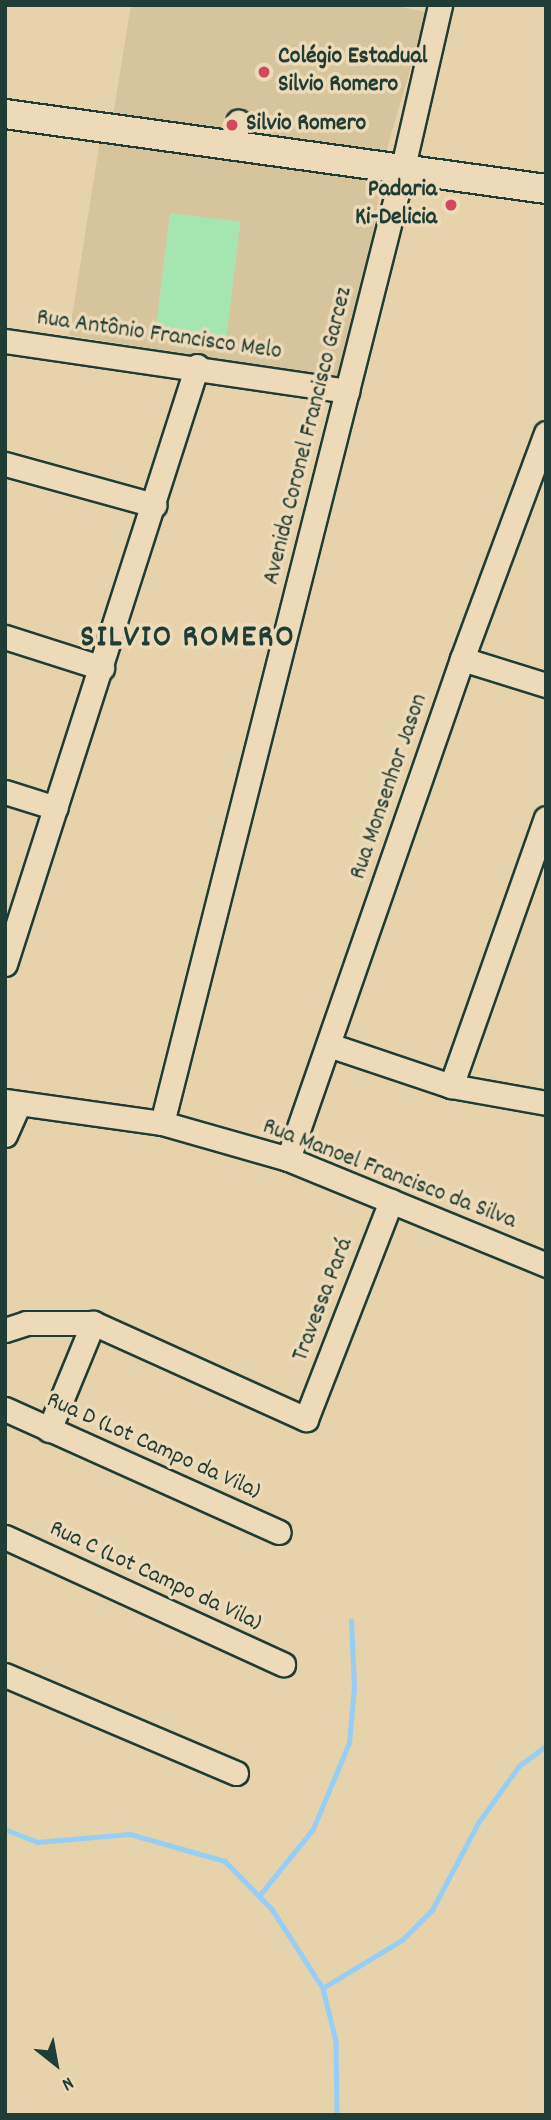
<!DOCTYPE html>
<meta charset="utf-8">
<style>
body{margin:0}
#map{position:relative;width:551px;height:2120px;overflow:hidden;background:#e6d2ab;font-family:Dekko,sans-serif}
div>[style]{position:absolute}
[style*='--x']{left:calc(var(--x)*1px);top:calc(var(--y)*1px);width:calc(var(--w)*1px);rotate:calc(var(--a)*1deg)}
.built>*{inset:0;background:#d5c49c;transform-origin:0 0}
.green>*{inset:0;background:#a5e6b0;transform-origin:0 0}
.stream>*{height:4.5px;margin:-2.25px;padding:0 2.25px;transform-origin:2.25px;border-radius:2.25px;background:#97cef6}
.roads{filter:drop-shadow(2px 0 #1f3d34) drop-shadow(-2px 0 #1f3d34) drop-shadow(0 2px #1f3d34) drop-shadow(0 -2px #1f3d34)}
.minor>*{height:23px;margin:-11.5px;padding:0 11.5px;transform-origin:11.5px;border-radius:11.5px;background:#eddab8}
.major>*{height:28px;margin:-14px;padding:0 14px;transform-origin:14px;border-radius:14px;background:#eddab8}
.dots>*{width:19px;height:19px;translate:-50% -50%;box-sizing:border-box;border:4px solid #eddab8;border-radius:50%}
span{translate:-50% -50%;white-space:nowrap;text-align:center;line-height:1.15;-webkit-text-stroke:7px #eddab8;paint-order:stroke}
.poi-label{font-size:24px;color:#1f3d34;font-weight:700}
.left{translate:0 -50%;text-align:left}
.right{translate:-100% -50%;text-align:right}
.street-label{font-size:24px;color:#1f3d34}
.district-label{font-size:32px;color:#1f3d34;font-weight:700;letter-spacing:2px}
.frame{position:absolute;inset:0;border:7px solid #1f3d34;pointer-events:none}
.north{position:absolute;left:21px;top:2029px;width:70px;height:70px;-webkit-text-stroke:5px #eddab8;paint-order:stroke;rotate:149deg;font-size:19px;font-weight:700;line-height:28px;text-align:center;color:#1f3d34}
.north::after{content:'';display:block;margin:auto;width:24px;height:32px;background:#1f3d34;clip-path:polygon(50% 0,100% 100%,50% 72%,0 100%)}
</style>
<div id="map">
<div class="built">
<div style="clip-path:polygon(131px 5px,390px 5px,427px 12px,386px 152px,113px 116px)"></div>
<div style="left:101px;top:134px;width:284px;height:204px;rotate:9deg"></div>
</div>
<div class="green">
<div style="left:170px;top:213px;width:71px;height:122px;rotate:7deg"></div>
</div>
<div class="stream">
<div style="--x:5;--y:1829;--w:35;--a:22"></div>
<div style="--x:37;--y:1842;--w:93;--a:-4.9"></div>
<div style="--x:130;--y:1834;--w:99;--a:15.9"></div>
<div style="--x:225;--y:1861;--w:67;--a:45.6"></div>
<div style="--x:272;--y:1909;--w:94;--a:57.2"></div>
<div style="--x:323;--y:1988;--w:55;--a:76.2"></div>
<div style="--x:336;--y:2041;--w:74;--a:89.2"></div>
<div style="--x:259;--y:1896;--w:86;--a:-51.1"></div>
<div style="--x:313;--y:1829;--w:93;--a:-67.3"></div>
<div style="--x:349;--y:1743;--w:56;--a:-84.9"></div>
<div style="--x:354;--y:1687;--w:66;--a:-92.6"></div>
<div style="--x:323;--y:1988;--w:92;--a:-31.3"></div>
<div style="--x:402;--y:1940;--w:42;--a:-45"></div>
<div style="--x:432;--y:1910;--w:98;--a:-62.1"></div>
<div style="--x:478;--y:1823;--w:70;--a:-54.3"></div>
<div style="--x:519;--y:1766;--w:34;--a:-37"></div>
</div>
<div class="roads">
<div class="minor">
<div style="--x:233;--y:144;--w:23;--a:-77"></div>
<div style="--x:5;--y:341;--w:346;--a:8.3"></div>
<div style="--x:5;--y:464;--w:155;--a:15.4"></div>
<div style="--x:5;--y:637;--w:102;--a:17.7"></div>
<div style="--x:462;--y:659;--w:88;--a:17.2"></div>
<div style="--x:5;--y:792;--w:53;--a:17.4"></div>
<div style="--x:5;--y:964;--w:628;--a:-72.2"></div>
<div style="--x:329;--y:1045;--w:129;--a:18.6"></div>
<div style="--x:451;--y:1086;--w:97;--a:10.1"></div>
<div style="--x:451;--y:1086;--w:284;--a:-70.5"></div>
<div style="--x:5;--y:1101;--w:159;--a:8"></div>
<div style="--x:162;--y:1123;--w:131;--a:15.9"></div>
<div style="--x:288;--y:1159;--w:279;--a:22.3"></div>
<div style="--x:162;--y:1123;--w:959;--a:-75.82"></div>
<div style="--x:397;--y:193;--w:193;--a:-77.1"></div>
<div style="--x:5;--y:1135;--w:35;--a:-66"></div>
<div style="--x:288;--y:1159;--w:529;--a:-70.81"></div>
<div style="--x:462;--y:659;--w:241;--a:-69.6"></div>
<div style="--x:5;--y:1330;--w:22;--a:-18"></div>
<div style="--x:26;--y:1323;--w:67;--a:0"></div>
<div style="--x:93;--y:1323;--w:234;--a:24.3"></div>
<div style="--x:306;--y:1419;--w:234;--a:-68.7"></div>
<div style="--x:5;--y:1409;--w:300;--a:24.2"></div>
<div style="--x:49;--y:1430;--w:116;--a:-67.6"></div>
<div style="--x:5;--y:1537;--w:306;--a:24.6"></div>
<div style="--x:5;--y:1675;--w:251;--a:23"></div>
</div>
<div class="major">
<div style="--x:5;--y:114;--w:546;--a:7.89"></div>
</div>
</div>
<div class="dots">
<div style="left:264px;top:72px;background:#d1495b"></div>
<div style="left:232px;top:125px;background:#d1495b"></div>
<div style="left:451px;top:205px;background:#d1495b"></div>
</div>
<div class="poi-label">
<span class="left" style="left:278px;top:72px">Colégio Estadual<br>Silvio Romero</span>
<span class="left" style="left:246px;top:125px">Silvio Romero</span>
<span class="right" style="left:437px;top:205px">Padaria<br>Ki-Delicia</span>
</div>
<div class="street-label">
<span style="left:159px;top:336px;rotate:8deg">Rua Antônio Francisco Melo</span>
<span style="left:309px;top:436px;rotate:-76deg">Avenida Coronel Francisco Garcez</span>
<span style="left:390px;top:787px;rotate:-71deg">Rua Monsenhor Jason</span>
<span style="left:389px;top:1175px;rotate:21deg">Rua Manoel Francisco da Silva</span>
<span style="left:324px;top:1300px;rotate:-69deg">Travessa Pará</span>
<span style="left:153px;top:1447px;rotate:24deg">Rua D (Lot Campo da Vila)</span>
<span style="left:155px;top:1577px;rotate:25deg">Rua C (Lot Campo da Vila)</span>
</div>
<div class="district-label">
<span style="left:188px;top:639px">SILVIO ROMERO</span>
</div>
<div class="frame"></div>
<div class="north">N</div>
</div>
